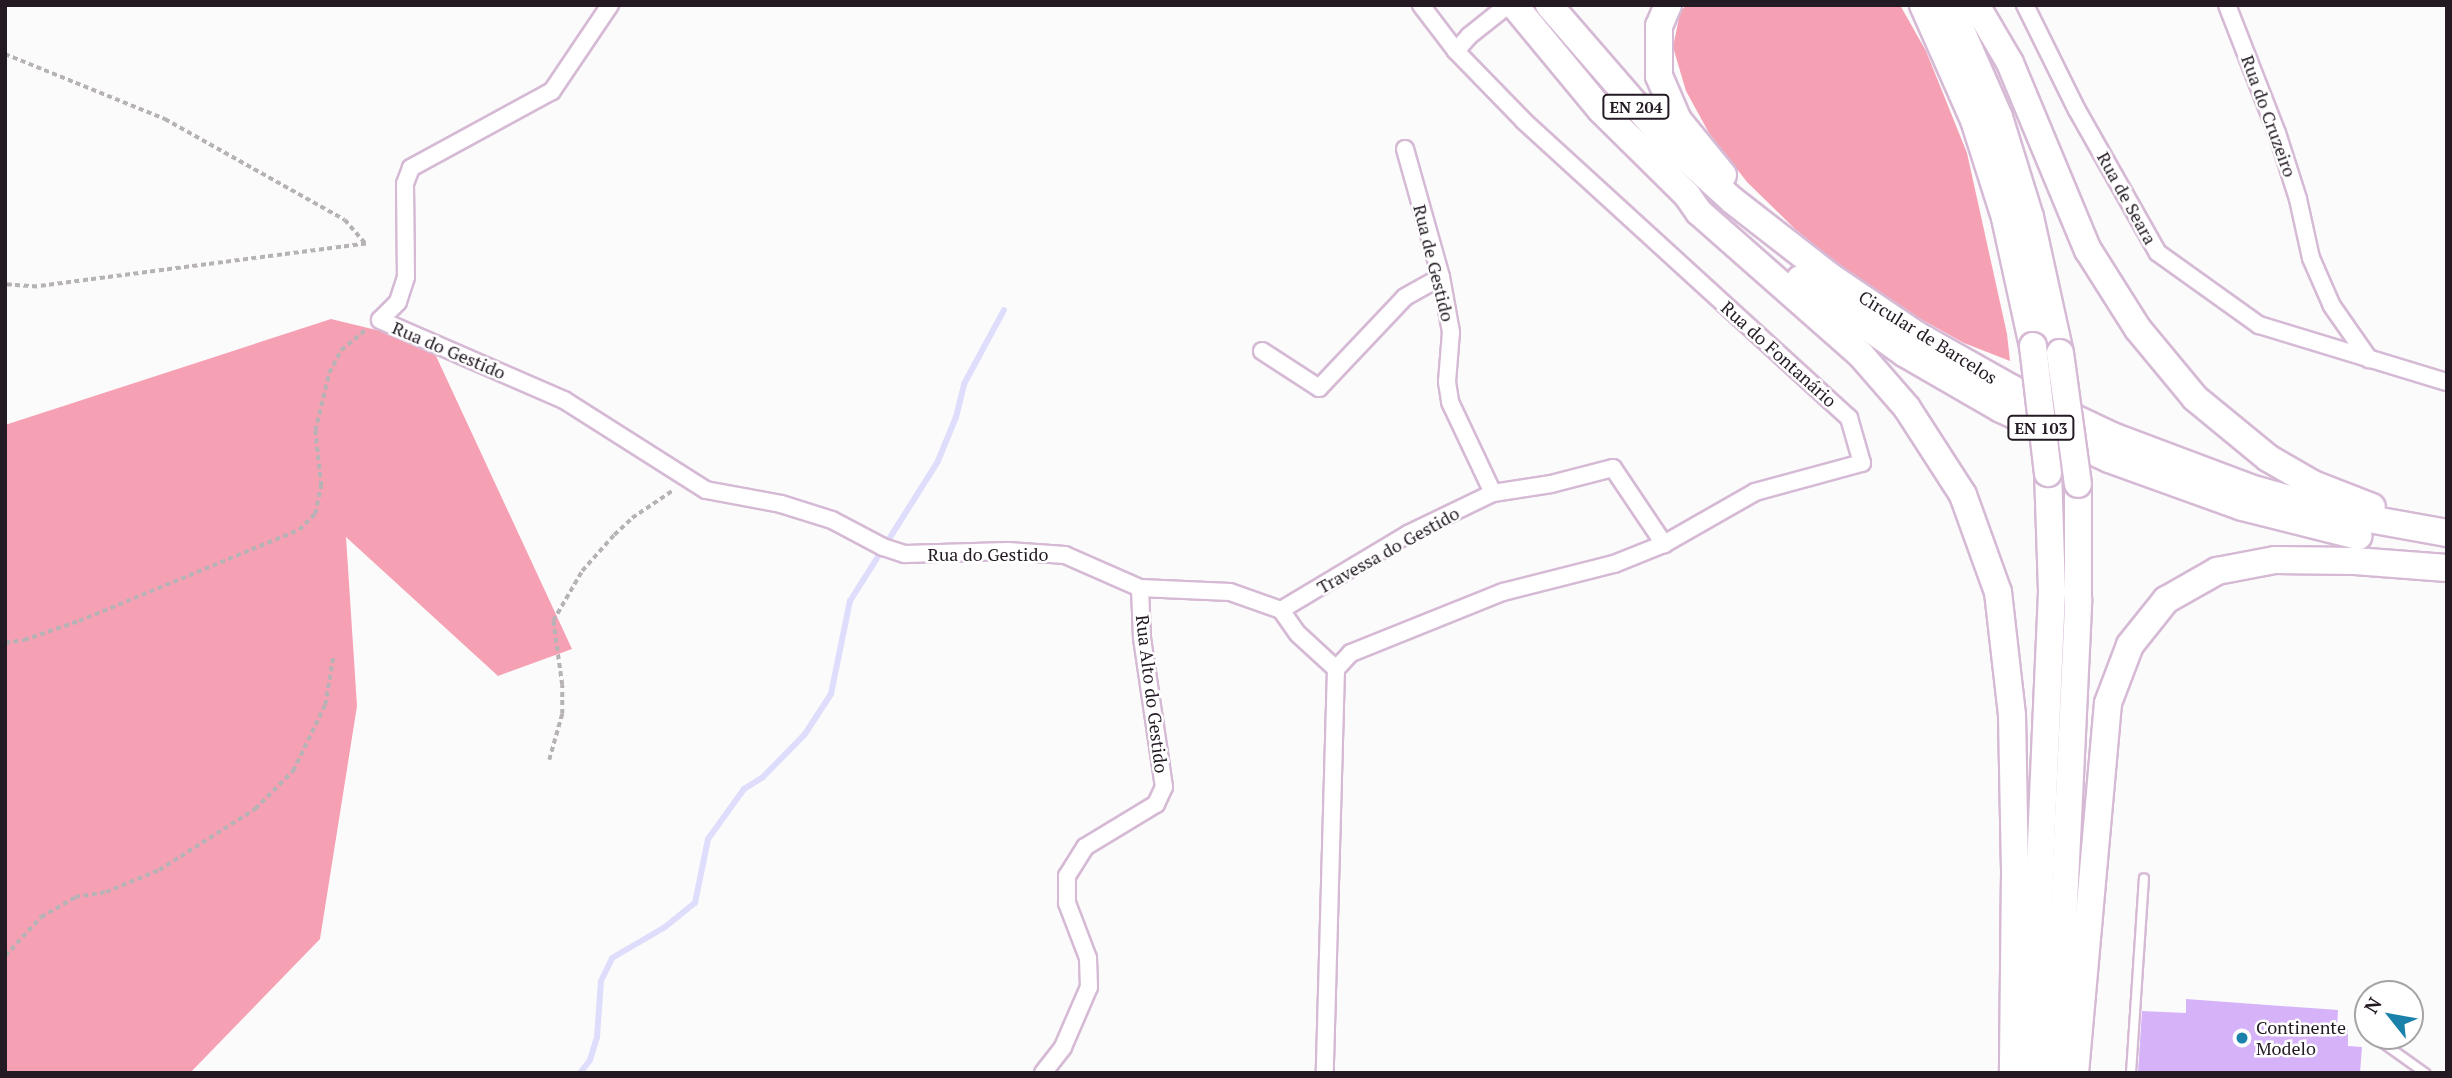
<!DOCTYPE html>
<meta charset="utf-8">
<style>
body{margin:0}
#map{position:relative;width:2452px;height:1078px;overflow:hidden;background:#fbfbfb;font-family:"PT Serif",serif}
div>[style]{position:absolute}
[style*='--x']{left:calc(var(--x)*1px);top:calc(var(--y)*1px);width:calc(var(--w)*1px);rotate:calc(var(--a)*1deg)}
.forest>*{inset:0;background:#f6a0b4}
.stream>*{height:6px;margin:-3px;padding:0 3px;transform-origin:3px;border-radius:3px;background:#dfddfc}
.building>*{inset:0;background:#d6b2f9}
.path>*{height:3.5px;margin-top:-1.75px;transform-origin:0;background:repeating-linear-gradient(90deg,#b6b2b6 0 5px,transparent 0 8.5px)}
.roads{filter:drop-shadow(2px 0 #d6bad5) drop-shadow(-2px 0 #d6bad5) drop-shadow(0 2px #d6bad5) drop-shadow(0 -2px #d6bad5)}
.lane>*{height:8px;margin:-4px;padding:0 4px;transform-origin:4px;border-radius:4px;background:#fff}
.street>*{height:16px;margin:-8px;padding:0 8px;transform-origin:8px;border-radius:8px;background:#fff}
.primary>*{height:26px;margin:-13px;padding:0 13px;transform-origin:13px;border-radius:13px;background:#fff}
.bridges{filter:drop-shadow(2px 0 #d6bad5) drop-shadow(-2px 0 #d6bad5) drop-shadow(0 2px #d6bad5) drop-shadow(0 -2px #d6bad5)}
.primary-bridge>*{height:26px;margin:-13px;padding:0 13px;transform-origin:13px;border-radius:13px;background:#fff}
.dots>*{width:19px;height:19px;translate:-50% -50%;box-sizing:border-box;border:4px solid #fff;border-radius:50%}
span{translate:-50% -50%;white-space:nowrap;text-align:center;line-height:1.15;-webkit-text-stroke:5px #fff;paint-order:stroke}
.shield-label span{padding:2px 5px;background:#fff;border:2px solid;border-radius:5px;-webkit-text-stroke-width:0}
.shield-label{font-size:16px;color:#241a24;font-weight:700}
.street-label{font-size:18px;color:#241a24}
.poi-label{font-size:18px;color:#241a24}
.left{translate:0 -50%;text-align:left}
.frame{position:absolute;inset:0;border:7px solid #241a24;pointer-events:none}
.north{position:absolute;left:2354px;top:980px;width:70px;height:70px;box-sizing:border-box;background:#fff;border:2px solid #a7a3a7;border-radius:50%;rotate:301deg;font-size:19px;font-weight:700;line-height:28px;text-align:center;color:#241a24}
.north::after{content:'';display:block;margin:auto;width:24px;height:32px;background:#1981aa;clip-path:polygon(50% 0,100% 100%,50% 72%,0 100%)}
</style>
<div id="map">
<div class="forest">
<div style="clip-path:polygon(1686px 5px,1900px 5px,1926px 51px,1967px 153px,2007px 334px,2010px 361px,1964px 343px,1901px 308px,1844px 269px,1795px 229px,1747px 182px,1709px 133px,1686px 91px,1673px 47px,1680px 13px)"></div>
<div style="clip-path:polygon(331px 319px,430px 343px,572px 649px,498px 676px,346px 537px,357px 706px,320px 939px,190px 1073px,5px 1073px,5px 425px)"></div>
</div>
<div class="stream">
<div style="--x:580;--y:1073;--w:16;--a:-52"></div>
<div style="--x:590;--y:1060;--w:24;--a:-73"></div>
<div style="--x:597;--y:1037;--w:56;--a:-85.9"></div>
<div style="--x:601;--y:981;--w:25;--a:-64"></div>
<div style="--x:612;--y:958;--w:61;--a:-30.3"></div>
<div style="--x:665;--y:927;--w:38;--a:-39"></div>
<div style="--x:695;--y:903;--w:65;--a:-78.5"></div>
<div style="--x:708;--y:839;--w:62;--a:-54.2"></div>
<div style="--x:744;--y:789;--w:22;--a:-32"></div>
<div style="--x:763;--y:777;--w:60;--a:-45.7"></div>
<div style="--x:805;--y:734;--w:48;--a:-57"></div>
<div style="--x:831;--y:694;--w:95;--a:-78.5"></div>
<div style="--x:850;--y:601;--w:165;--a:-57.8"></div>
<div style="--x:938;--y:461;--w:48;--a:-67.8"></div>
<div style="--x:956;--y:417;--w:34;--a:-76"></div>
<div style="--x:964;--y:384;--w:84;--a:-61.6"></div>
</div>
<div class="building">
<div style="clip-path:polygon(2186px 999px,2338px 1010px,2337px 1029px,2348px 1029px,2348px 1046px,2362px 1047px,2360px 1073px,2138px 1073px,2142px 1011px,2186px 1013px)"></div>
</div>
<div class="path">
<div style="--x:5;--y:54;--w:173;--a:22.1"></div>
<div style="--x:165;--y:119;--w:206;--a:29.3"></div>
<div style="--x:345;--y:220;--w:32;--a:49"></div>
<div style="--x:366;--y:244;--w:332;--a:172.6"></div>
<div style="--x:37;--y:287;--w:32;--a:-176"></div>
<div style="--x:5;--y:643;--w:19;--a:-9"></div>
<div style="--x:24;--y:640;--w:58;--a:-19.1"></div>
<div style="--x:79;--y:621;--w:238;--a:-22.5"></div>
<div style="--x:299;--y:530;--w:23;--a:-45"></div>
<div style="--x:315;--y:514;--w:29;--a:-78"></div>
<div style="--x:321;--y:486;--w:55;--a:-96.2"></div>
<div style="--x:315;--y:431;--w:60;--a:-76.4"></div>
<div style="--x:329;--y:373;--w:26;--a:-62"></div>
<div style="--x:341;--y:350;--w:32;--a:-39"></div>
<div style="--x:549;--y:760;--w:48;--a:-74.2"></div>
<div style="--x:562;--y:714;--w:29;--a:-90"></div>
<div style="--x:562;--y:685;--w:65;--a:-98"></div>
<div style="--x:553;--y:621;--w:58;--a:-59.9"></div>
<div style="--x:582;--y:571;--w:48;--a:-48.4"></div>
<div style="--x:614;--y:535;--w:25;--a:-43"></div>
<div style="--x:632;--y:518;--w:48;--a:-34"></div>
<div style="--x:5;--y:956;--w:53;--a:-47.3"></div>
<div style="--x:41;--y:917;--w:39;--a:-30"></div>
<div style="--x:75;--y:897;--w:31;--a:-9"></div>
<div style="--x:106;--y:892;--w:57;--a:-22.5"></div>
<div style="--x:159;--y:870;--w:114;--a:-32.4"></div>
<div style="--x:255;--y:809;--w:54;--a:-45"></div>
<div style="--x:293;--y:771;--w:73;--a:-64.1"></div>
<div style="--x:325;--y:705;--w:49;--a:-80.5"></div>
</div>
<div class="roads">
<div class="lane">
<div style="--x:2383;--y:1043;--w:52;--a:35.5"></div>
<div style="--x:2131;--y:1073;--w:195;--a:-86.2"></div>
</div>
<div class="street">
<div style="--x:610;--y:5;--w:104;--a:124"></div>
<div style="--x:552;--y:91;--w:161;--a:151.4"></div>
<div style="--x:411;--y:168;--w:17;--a:111"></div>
<div style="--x:405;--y:184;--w:93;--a:89.4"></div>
<div style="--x:406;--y:277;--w:26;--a:108"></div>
<div style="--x:398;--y:302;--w:25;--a:135"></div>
<div style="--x:380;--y:320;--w:201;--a:23.5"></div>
<div style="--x:564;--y:400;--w:168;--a:32.4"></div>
<div style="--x:706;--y:490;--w:76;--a:10.6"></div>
<div style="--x:781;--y:504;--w:53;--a:17.4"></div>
<div style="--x:832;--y:520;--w:58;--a:27.9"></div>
<div style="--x:883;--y:547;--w:23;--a:18"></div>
<div style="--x:905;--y:554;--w:103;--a:-1.7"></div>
<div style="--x:1008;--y:551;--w:57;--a:4"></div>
<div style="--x:1065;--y:555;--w:82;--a:23.7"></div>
<div style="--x:1140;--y:588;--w:90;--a:2.5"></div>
<div style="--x:1230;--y:592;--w:54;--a:19.4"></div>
<div style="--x:1281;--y:610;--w:29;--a:55"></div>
<div style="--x:1298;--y:634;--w:52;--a:42.6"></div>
<div style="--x:1336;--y:669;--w:404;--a:91.6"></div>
<div style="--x:2025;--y:5;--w:117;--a:63.7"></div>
<div style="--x:2077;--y:110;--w:164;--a:60.5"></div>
<div style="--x:2158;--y:253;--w:124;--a:35.5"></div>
<div style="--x:2259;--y:325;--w:196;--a:16.9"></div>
<div style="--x:2227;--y:5;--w:137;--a:68.7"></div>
<div style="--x:2277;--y:133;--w:69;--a:72.3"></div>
<div style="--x:2298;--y:199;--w:60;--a:77.6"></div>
<div style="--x:2311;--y:258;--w:52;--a:66.4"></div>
<div style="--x:2332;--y:306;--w:65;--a:55.1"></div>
<div style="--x:1456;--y:51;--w:20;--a:-49"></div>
<div style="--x:1469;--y:36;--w:50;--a:-38.5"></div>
<div style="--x:1405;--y:149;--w:133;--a:74.3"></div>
<div style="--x:1441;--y:277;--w:56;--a:79.7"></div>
<div style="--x:1451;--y:332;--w:50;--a:94.6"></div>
<div style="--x:1447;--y:382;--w:20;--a:81"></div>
<div style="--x:1450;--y:402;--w:101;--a:64.7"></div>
<div style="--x:1262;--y:351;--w:68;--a:33"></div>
<div style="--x:1319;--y:388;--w:125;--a:-46.6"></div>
<div style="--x:1405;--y:297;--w:41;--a:-29.1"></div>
<div style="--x:1281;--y:610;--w:148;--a:-30.9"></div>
<div style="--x:1408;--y:534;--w:94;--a:-25.8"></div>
<div style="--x:1493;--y:493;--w:59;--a:-8.8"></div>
<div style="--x:1551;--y:484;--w:64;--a:-14.5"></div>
<div style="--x:1613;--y:468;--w:92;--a:56.1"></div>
<div style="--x:1336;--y:669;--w:22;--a:-47"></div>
<div style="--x:1351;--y:653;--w:164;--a:-21.9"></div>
<div style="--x:1503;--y:592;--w:114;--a:-14.2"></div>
<div style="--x:1614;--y:564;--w:54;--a:-21.8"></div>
<div style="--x:1664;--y:544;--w:105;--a:-29.7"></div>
<div style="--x:1755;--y:492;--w:111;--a:-15.2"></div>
<div style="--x:1862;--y:463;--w:47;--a:-106.1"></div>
<div style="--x:1849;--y:418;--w:440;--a:-137.6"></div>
<div style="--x:1524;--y:121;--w:98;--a:-134.2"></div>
<div style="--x:1456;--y:51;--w:58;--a:-127.3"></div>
<div style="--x:1043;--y:1073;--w:33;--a:-52"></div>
<div style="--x:1063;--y:1047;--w:65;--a:-66.6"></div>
<div style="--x:1089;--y:987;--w:29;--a:-92"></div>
<div style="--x:1088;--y:958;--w:59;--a:-110.9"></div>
<div style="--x:1067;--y:903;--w:27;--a:-90"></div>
<div style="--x:1067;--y:876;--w:34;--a:-58"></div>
<div style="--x:1085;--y:847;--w:83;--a:-31.2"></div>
<div style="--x:1156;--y:804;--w:19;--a:-65"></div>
<div style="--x:1164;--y:787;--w:151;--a:-98.4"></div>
<div style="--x:1142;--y:638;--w:50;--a:-92.3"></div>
</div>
<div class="primary">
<div style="--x:1514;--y:5;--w:136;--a:50.4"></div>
<div style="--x:1601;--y:110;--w:121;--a:44.7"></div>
<div style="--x:1687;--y:195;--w:21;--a:55"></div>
<div style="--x:1699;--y:212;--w:216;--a:41.4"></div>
<div style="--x:1861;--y:355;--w:70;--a:49"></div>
<div style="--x:1907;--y:408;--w:103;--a:57.2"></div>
<div style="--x:1963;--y:495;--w:103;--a:70.2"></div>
<div style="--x:1998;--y:592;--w:124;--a:83.5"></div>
<div style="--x:2012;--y:715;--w:157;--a:88.9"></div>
<div style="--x:2015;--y:872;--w:201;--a:90.6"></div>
<div style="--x:1549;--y:5;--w:177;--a:49.1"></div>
<div style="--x:1665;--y:139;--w:91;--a:42.3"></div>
<div style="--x:1732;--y:200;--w:125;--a:37.9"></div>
<div style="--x:1831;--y:277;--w:104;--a:34"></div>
<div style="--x:1917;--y:335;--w:108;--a:29.4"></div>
<div style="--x:2011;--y:388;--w:112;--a:25.4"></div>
<div style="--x:2112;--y:436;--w:147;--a:20.6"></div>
<div style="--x:2250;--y:488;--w:101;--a:15.6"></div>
<div style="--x:2347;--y:515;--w:102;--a:10.2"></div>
<div style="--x:1668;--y:5;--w:23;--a:113"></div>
<div style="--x:1659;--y:26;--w:50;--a:90"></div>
<div style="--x:1659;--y:76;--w:48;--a:66.6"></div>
<div style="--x:1678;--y:120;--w:71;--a:50.7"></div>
<div style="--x:1923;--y:5;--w:126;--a:66.1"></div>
<div style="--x:1974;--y:120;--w:103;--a:72.4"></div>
<div style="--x:2005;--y:218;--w:131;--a:77.7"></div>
<div style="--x:1950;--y:5;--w:122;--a:66.4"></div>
<div style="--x:1999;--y:117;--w:105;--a:72.8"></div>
<div style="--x:2030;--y:217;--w:139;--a:77.6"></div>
<div style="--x:1976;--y:5;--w:67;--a:59.6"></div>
<div style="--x:2010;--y:63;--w:203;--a:67.4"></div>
<div style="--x:2088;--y:250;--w:93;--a:57.7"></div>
<div style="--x:2138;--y:329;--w:89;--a:50.4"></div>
<div style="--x:2195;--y:398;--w:94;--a:39.4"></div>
<div style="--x:2268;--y:458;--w:52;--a:30"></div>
<div style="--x:2313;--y:484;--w:63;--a:21.3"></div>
<div style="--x:1800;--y:279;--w:128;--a:35.4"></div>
<div style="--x:1904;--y:353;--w:112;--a:30"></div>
<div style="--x:2001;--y:409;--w:119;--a:24.8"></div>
<div style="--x:2109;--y:459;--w:141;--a:19.8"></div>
<div style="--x:2242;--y:507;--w:120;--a:14"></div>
<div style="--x:2031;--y:1073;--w:482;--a:-87.5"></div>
<div style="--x:2052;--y:591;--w:118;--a:-91.9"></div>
<div style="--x:2056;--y:1073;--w:474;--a:-87.3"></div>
<div style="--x:2078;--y:600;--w:116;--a:-90"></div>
<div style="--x:2075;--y:1073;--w:371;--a:-84.9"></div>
<div style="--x:2108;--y:703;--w:62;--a:-69.2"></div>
<div style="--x:2130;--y:645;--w:58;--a:-51.3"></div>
<div style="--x:2166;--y:600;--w:59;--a:-29.6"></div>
<div style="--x:2217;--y:571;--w:59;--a:-10.7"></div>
<div style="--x:2275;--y:560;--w:80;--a:0.7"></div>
<div style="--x:2355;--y:561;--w:92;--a:4.4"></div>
</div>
</div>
<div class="bridges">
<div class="primary-bridge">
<div style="--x:2033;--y:346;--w:128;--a:83.3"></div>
<div style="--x:2060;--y:353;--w:132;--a:82.2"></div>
</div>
</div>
<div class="dots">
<div style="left:2242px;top:1038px;background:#1981aa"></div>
</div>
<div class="shield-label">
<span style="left:1636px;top:107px">EN 204</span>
<span style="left:2041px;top:428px">EN 103</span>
</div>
<div class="street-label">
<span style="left:2269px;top:116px;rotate:70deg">Rua do Cruzeiro</span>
<span style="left:2127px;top:198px;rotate:61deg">Rua de Seara</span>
<span style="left:1434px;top:263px;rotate:76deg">Rua de Gestido</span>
<span style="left:1928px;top:337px;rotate:32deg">Circular de Barcelos</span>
<span style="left:449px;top:350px;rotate:23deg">Rua do Gestido</span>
<span style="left:1779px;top:354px;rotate:42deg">Rua do Fontanário</span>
<span style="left:1388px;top:550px;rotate:-29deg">Travessa do Gestido</span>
<span style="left:988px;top:554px">Rua do Gestido</span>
<span style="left:1152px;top:694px;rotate:83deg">Rua Alto do Gestido</span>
</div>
<div class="poi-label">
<span class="left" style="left:2256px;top:1038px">Continente<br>Modelo</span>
</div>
<div class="frame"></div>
<div class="north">N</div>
</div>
